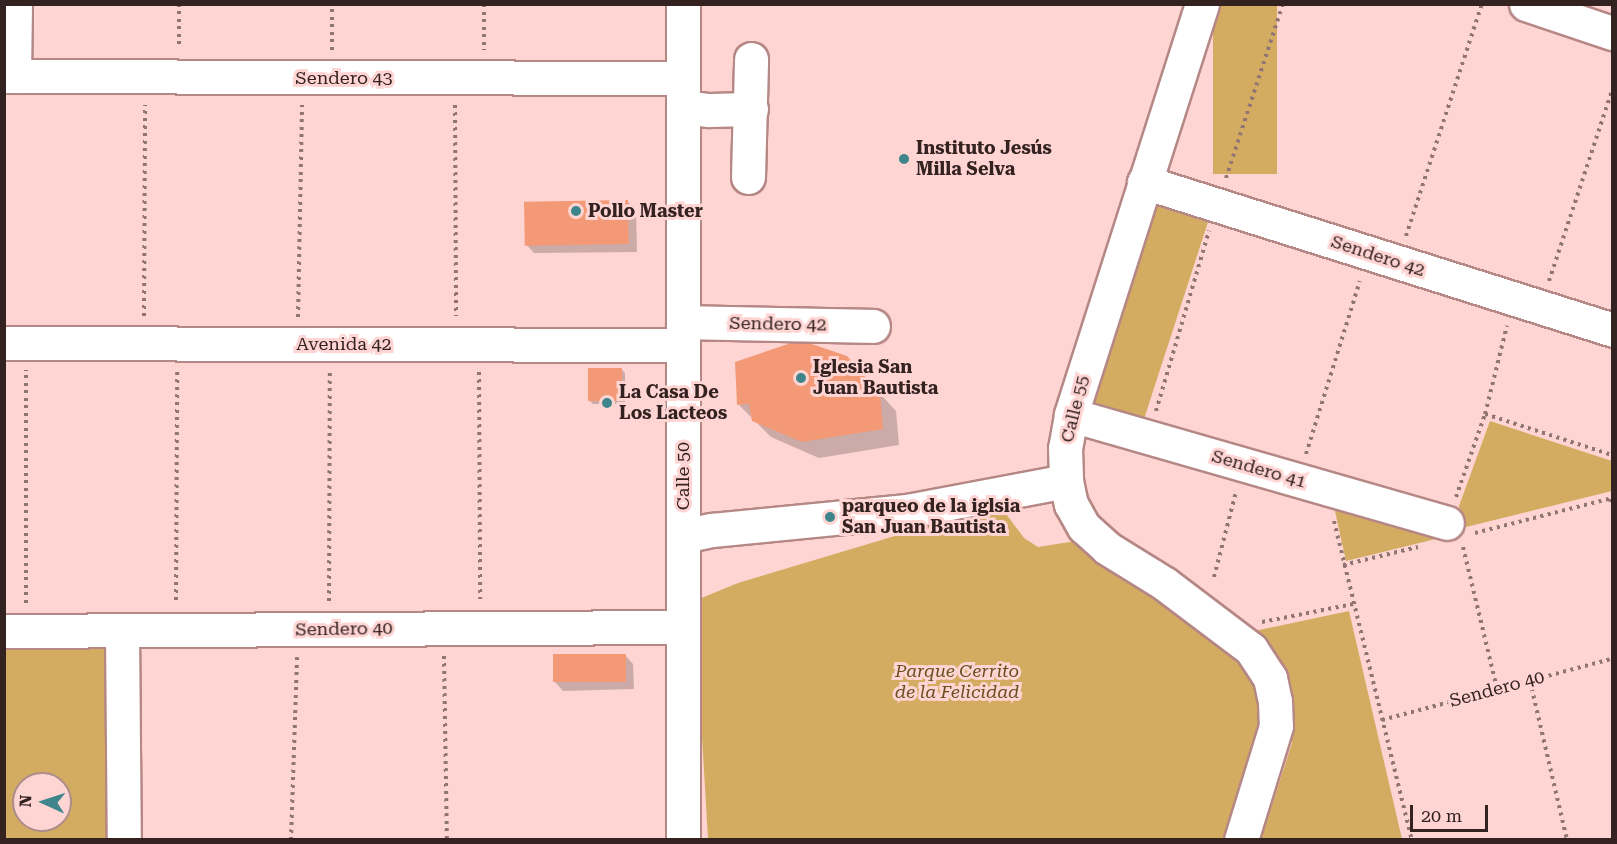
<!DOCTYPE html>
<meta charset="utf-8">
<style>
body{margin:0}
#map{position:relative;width:1617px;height:844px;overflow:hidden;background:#fed5d3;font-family:"Roboto Serif",serif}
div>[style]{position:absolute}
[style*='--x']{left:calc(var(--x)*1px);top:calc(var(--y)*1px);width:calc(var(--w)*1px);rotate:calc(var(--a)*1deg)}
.green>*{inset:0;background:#d3ac62;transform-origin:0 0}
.shadow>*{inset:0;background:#0003}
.building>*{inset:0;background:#f49976;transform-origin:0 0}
.path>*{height:4px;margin-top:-2px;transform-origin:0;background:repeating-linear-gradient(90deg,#917573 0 3px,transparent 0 7.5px)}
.roads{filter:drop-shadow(2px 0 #b58785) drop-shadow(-2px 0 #b58785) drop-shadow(0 2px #b58785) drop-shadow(0 -2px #b58785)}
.minor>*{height:33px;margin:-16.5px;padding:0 16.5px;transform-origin:16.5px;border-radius:16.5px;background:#fff}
.dots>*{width:16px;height:16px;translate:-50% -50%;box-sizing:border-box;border:3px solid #fed5d3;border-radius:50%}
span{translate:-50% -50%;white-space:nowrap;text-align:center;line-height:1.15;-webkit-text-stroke:6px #fed5d3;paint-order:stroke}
.street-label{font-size:18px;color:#342221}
.poi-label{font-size:18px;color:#342221;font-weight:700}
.left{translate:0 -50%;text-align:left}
.park-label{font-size:18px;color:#674f1f;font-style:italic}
.frame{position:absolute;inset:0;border:6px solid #342221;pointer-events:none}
.north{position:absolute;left:12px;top:772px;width:60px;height:60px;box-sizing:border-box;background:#fed5d3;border:2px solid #ad8d8c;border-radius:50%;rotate:273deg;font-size:16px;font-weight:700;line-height:24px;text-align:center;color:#342221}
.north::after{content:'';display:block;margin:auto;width:21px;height:27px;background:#3e868b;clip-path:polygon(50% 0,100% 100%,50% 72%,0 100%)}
.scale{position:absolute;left:1410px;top:805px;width:78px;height:27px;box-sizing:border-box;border:3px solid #342221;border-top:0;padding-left:8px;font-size:18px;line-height:21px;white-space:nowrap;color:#342221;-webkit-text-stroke:4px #fed5d3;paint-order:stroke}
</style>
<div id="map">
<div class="green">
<div style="left:1213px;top:5px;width:64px;height:169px"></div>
<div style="left:1153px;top:181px;width:65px;height:236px;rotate:18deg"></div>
<div style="clip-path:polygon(1490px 421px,1612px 461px,1612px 491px,1466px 527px,1459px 506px)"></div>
<div style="clip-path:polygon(1331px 493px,1456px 534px,1346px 561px)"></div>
<div style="clip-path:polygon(985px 509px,1003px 510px,1024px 538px,1038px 547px,1076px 541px,1095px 561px,1236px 652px,1260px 691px,1263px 718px,1228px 839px,708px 839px,694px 601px,738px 583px)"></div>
<div style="clip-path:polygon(1349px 611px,1402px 839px,1261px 839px,1292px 743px,1293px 710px,1288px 671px,1254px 631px)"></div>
<div style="clip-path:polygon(evenodd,4px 642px,113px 642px,114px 839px,5px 839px,4px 642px,24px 784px,60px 784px,60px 820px,24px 820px,24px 784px)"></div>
</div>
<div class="shadow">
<div style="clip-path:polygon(627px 201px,636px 210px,637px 252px,534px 253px,526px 244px)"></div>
<div style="clip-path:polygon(621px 369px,625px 373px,625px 404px,593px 404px,589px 400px)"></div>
<div style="clip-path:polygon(863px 375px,896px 411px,899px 445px,819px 458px,771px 437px,739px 405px)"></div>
<div style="clip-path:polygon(625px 655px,633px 664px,634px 689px,563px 691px,555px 682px)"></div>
</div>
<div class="building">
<div style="left:628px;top:200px;width:44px;height:104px;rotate:89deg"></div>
<div style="clip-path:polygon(800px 340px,847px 356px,880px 393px,883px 429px,802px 442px,752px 421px,749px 404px,737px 405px,735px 362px)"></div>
<div style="left:588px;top:368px;width:34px;height:33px"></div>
<div style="left:626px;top:654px;width:28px;height:73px;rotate:90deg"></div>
</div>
<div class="path">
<div style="--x:179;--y:4;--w:45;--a:90"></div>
<div style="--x:484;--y:4;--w:46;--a:90"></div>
<div style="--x:332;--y:50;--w:46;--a:-90"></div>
<div style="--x:455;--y:105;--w:211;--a:89.7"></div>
<div style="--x:1226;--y:178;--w:183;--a:-71.9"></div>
<div style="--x:1406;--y:236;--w:244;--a:-71.9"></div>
<div style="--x:1549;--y:281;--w:201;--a:-71.7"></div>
<div style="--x:144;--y:316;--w:211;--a:-89.7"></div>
<div style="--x:298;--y:317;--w:212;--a:-88.9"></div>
<div style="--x:479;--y:372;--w:227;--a:89.7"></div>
<div style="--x:1156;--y:411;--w:188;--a:-73.6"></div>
<div style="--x:1485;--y:414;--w:133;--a:17.9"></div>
<div style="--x:1306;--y:454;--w:181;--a:-72.7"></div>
<div style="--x:1456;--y:497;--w:88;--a:-70.7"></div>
<div style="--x:1485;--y:414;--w:91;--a:-76"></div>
<div style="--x:1610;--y:499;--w:8;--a:76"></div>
<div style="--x:1334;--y:521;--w:328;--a:76.3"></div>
<div style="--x:1475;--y:533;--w:141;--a:-14.3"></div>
<div style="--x:1463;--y:547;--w:146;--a:76.5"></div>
<div style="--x:1343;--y:565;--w:77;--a:-13.5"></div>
<div style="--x:1214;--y:577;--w:88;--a:-75.5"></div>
<div style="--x:176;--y:600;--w:229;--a:-89.7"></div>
<div style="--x:329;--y:601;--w:230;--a:-89.8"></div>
<div style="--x:26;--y:603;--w:233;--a:-90"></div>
<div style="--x:1262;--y:622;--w:93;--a:-11.2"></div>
<div style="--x:444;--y:656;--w:184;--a:89.1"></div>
<div style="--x:1530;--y:681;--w:163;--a:76.9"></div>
<div style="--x:1382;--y:720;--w:238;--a:-14.9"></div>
<div style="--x:291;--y:840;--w:183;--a:-88.1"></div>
</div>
<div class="roads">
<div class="minor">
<div style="--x:683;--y:4;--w:836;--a:90"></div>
<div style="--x:1202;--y:4;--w:431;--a:107.7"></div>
<div style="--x:1071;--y:415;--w:34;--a:100"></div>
<div style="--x:1065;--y:448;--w:33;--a:88"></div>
<div style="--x:1066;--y:481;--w:24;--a:78"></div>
<div style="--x:1071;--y:504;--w:26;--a:61"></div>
<div style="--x:1084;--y:527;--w:31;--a:42"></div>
<div style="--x:1107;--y:548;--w:68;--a:31.8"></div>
<div style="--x:1165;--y:584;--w:108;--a:37.1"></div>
<div style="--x:1251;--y:649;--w:35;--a:57"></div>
<div style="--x:1270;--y:678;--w:24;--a:78"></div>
<div style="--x:1275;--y:701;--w:25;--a:88"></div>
<div style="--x:1276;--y:726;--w:119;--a:107.1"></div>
<div style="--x:1526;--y:4;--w:91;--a:18.6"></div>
<div style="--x:4;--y:76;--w:679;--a:0.17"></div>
<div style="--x:14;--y:76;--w:72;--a:-89.2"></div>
<div style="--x:683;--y:107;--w:26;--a:7"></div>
<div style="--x:709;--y:110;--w:42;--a:-1.4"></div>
<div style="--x:748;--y:177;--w:118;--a:-88.5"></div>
<div style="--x:1144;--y:182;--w:491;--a:17.5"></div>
<div style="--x:683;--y:322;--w:190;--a:1.2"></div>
<div style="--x:4;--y:343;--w:679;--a:0.17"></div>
<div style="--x:1071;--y:415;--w:391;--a:16"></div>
<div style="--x:683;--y:536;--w:30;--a:-12"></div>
<div style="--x:712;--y:530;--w:196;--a:-5.6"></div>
<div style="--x:907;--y:511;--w:162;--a:-10.7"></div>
<div style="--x:4;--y:631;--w:679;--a:-0.34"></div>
<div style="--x:122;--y:631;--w:209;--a:89.5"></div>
</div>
</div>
<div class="dots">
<div style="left:904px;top:159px;background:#3e868b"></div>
<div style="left:576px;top:211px;background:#3e868b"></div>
<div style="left:801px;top:378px;background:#3e868b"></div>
<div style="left:607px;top:403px;background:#3e868b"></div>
<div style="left:830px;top:517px;background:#3e868b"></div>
</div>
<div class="street-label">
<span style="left:344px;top:78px">Sendero 43</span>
<span style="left:1378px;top:256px;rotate:18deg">Sendero 42</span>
<span style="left:778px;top:324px;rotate:1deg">Sendero 42</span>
<span style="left:344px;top:344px">Avenida 42</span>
<span style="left:1075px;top:409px;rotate:-76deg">Calle 55</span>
<span style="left:1259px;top:469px;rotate:16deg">Sendero 41</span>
<span style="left:683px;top:476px;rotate:-90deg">Calle 50</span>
<span style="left:344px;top:629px;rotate:-1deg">Sendero 40</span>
<span style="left:1497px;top:689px;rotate:-15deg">Sendero 40</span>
</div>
<div class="poi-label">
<span class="left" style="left:916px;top:159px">Instituto Jesús<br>Milla Selva</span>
<span class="left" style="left:588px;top:211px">Pollo Master</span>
<span class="left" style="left:813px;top:378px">Iglesia San<br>Juan Bautista</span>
<span class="left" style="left:619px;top:403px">La Casa De<br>Los Lacteos</span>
<span class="left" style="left:842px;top:517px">parqueo de la iglsia<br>San Juan Bautista</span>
</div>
<div class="park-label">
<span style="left:957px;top:682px">Parque Cerrito<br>de la Felicidad</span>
</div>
<div class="frame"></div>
<div class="north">N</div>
<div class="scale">20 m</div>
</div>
